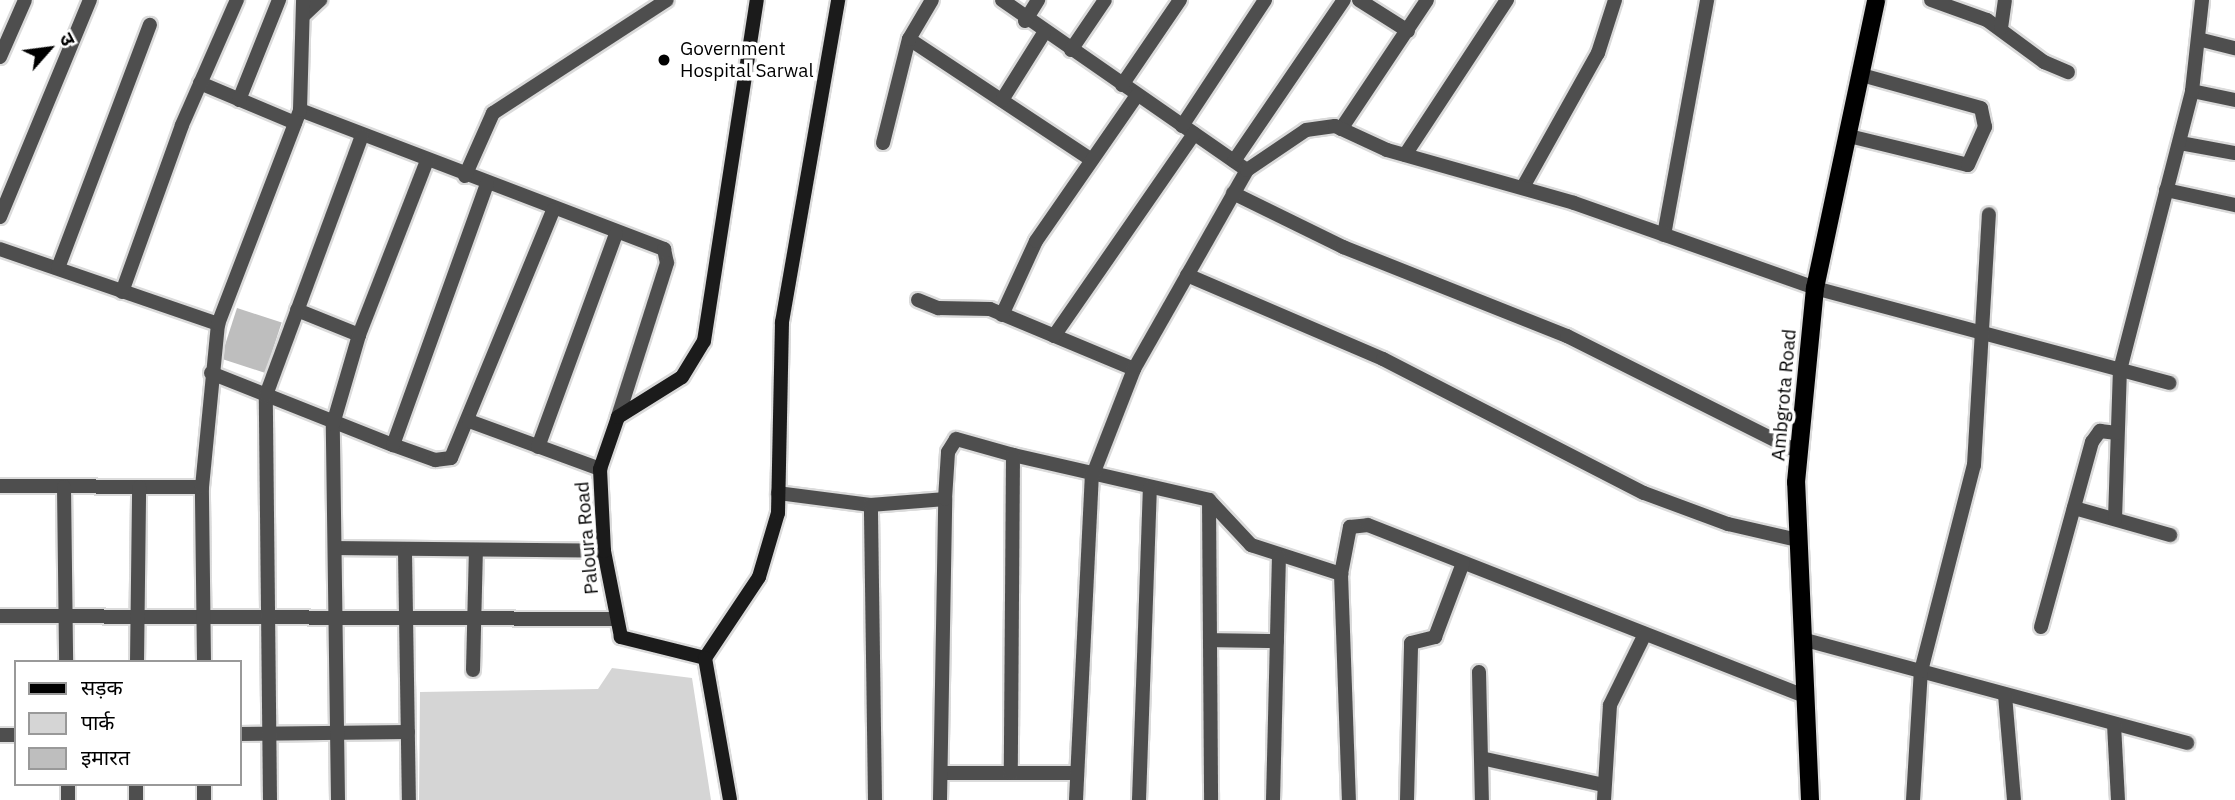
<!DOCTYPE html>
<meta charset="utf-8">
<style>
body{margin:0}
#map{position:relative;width:2235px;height:800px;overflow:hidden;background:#fff;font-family:"IBM Plex Sans","Noto Sans Devanagari",sans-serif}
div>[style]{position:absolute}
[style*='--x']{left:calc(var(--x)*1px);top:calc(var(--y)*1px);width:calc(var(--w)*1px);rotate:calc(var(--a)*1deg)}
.green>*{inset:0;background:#d5d5d5}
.building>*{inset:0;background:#bebebe;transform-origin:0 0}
.roads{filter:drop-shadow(2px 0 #dbdbdb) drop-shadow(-2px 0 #dbdbdb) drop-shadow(0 2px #dbdbdb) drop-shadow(0 -2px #dbdbdb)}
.street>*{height:14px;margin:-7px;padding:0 7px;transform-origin:7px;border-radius:7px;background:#4e4e4e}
.secondary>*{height:14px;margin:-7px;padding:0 7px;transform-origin:7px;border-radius:7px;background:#1b1b1b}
.primary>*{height:18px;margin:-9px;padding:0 9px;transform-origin:9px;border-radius:9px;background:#000}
.dots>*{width:19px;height:19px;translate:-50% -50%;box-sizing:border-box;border:4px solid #fff;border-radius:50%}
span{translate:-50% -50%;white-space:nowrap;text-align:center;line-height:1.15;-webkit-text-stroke:7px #fff;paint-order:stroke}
.poi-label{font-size:19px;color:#000}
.left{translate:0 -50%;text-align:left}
.street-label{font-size:19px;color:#000}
.legend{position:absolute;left:14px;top:660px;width:228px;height:126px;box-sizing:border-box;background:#fff;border:2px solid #999;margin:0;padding:9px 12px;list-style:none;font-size:21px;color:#000}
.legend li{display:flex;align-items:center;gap:14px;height:35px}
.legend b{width:35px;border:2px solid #999}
.north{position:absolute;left:14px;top:14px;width:70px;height:70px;-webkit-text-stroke:5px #fff;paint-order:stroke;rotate:62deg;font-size:19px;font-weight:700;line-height:28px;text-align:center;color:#000}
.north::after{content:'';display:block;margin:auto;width:24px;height:32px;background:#000;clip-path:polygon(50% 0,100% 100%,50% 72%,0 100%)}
</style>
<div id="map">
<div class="green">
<div style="clip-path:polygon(612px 668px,692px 678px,711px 800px,419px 800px,420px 692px,598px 689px)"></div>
</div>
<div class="building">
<div style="left:237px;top:308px;width:47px;height:53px;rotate:18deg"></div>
</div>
<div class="roads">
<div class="street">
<div style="--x:1002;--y:0;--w:298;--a:34.8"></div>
<div style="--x:1359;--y:0;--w:58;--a:32.3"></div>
<div style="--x:1931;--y:0;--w:59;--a:19.7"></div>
<div style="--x:1987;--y:20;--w:71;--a:36.4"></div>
<div style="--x:2044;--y:62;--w:26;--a:23"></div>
<div style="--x:305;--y:14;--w:21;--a:-43"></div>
<div style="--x:1025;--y:21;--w:25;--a:-58"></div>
<div style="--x:2001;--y:28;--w:28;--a:-82"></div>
<div style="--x:909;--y:39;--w:219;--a:33.5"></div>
<div style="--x:2198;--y:39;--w:38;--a:14"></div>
<div style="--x:1071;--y:50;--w:60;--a:-55.8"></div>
<div style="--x:0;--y:57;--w:62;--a:-66.3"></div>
<div style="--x:200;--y:83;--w:103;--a:22.8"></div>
<div style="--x:1122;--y:85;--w:103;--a:-55.7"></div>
<div style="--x:2192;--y:91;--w:44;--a:11.8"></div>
<div style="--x:239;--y:100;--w:108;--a:-68.2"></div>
<div style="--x:1002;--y:100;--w:79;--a:-57.9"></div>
<div style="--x:300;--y:110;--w:390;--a:20.9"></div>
<div style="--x:664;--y:249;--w:14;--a:78"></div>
<div style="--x:667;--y:263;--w:162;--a:107.7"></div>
<div style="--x:1182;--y:126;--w:151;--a:-56.6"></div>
<div style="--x:1341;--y:129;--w:155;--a:-56.3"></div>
<div style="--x:1849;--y:136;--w:122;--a:13.7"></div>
<div style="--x:1968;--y:165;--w:42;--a:-65.9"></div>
<div style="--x:1985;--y:127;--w:19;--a:-102"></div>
<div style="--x:1981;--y:108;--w:123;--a:-164.5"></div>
<div style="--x:883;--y:143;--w:107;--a:-76"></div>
<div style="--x:909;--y:39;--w:45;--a:-59.5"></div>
<div style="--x:2180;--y:143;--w:56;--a:10.3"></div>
<div style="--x:1405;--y:155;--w:186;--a:-56.7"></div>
<div style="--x:1234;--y:161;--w:195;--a:-55.7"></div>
<div style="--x:465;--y:176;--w:69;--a:-66"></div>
<div style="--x:493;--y:113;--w:207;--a:-33"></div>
<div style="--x:1523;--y:187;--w:154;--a:-60.8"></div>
<div style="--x:1598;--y:53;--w:56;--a:-72.2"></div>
<div style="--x:2166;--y:190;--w:71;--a:12.3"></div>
<div style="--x:1233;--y:193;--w:123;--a:26.1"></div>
<div style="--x:1343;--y:247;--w:241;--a:21.7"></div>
<div style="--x:1567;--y:336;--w:259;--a:26.6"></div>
<div style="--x:0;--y:217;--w:235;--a:-67.5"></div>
<div style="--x:1664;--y:235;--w:239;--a:-79.6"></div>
<div style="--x:0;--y:249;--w:231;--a:19"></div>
<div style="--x:58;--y:268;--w:260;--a:-69.3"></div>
<div style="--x:1187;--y:275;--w:213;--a:23.2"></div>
<div style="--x:1383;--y:359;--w:293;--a:27.2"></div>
<div style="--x:1644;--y:493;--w:90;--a:20.3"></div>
<div style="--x:1728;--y:524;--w:72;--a:12.9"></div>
<div style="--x:122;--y:292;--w:177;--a:-70.2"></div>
<div style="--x:182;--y:125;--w:137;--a:-66.3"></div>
<div style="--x:918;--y:300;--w:22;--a:22"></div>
<div style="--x:938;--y:308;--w:52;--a:1.1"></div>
<div style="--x:990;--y:309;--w:156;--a:22.6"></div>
<div style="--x:297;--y:310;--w:67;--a:22"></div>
<div style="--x:1002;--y:315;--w:81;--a:-65.3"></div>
<div style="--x:1036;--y:241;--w:178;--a:-55.3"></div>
<div style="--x:1054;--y:336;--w:246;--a:-55.3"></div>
<div style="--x:211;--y:373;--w:196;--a:21.6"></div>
<div style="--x:393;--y:445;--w:45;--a:19.7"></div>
<div style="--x:435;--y:460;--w:16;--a:-7"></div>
<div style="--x:451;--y:458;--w:268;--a:-67.6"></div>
<div style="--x:469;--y:421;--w:140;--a:20.1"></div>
<div style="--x:393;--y:445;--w:277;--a:-70.2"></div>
<div style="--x:538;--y:447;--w:227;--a:-69.9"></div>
<div style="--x:1013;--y:455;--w:201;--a:12.9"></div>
<div style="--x:1209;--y:500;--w:62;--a:47"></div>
<div style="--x:1251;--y:545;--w:95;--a:17.9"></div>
<div style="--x:1341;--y:574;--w:48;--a:-79.2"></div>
<div style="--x:1350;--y:527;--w:18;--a:-6"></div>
<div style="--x:1368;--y:525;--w:468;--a:21.4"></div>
<div style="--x:0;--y:486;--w:202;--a:0.3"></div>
<div style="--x:64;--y:487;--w:175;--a:89.3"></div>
<div style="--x:778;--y:493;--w:94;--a:7.4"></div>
<div style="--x:1209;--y:500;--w:300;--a:89.6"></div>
<div style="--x:2074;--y:508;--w:100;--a:15.7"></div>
<div style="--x:2115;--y:519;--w:149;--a:-88.1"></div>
<div style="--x:2120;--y:370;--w:288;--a:-75.5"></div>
<div style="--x:2192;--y:91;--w:92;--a:-83.7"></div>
<div style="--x:338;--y:548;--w:266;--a:0.6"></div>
<div style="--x:405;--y:552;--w:248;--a:89.1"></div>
<div style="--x:1341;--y:574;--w:226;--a:88"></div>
<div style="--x:0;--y:616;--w:615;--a:0.28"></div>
<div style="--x:2041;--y:627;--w:192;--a:-74.6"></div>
<div style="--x:2092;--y:442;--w:14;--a:-54"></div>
<div style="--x:2100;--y:431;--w:17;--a:7"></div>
<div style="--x:1802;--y:639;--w:399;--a:15.1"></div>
<div style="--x:1210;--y:640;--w:67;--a:0.9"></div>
<div style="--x:137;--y:662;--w:175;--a:-89.3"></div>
<div style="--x:204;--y:662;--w:175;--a:-90.7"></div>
<div style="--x:202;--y:487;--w:164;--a:-84.4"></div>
<div style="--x:218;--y:324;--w:229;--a:-69"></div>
<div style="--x:300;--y:110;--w:110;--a:-88.4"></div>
<div style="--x:473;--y:670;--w:119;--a:-88.6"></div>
<div style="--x:1479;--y:672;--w:128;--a:88.7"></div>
<div style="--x:2005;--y:695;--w:105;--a:85.1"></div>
<div style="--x:2114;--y:724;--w:76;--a:87"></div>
<div style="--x:240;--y:734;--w:168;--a:-0.7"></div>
<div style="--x:0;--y:735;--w:16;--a:0"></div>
<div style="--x:1481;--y:758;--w:126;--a:12.4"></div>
<div style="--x:942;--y:773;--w:135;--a:0"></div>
<div style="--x:68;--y:784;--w:16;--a:90"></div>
<div style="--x:136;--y:784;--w:16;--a:90"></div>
<div style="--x:204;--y:784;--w:16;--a:90"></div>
<div style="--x:270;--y:800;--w:405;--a:-90.6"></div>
<div style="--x:266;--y:395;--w:276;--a:-69.7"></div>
<div style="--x:338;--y:800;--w:376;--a:-90.8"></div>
<div style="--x:333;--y:424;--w:93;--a:-73.7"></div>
<div style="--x:359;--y:335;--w:187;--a:-68.7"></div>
<div style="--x:875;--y:800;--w:295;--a:-90.8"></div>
<div style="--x:871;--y:505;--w:74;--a:-4.6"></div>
<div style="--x:940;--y:800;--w:301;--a:-89"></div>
<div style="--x:945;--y:499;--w:47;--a:-86.3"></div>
<div style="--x:948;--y:452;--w:15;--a:-58"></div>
<div style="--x:956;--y:439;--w:59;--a:15.7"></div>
<div style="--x:1013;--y:455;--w:318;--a:90.4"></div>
<div style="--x:1076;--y:800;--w:323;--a:-87.2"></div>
<div style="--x:1092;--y:477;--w:116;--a:-68.7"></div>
<div style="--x:1134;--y:369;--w:229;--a:-60.4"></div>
<div style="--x:1247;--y:170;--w:71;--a:-34.1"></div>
<div style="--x:1306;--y:130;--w:29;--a:-8"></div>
<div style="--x:1335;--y:126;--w:57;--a:24.8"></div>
<div style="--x:1387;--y:150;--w:194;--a:15.8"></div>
<div style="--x:1574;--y:203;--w:256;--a:19.4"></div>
<div style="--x:1815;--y:288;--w:367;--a:15"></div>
<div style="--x:1139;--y:800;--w:312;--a:-88"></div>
<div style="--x:1273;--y:800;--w:243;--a:-88.6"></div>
<div style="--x:1407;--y:800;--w:157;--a:-88.5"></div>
<div style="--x:1411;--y:643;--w:25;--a:-14"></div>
<div style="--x:1435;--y:637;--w:79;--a:-69.3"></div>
<div style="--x:1604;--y:800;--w:95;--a:-86.4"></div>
<div style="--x:1610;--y:705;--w:79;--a:-63.8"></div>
<div style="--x:1913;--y:800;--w:129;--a:-86.5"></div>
<div style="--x:1921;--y:671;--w:213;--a:-75.6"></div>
<div style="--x:1974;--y:465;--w:251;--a:-86.6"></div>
</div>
<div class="secondary">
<div style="--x:705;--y:658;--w:87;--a:-166"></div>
<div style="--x:621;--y:637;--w:88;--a:-101.2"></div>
<div style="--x:604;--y:551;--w:82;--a:-92.8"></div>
<div style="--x:600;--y:469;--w:55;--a:-70.9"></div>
<div style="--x:618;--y:417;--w:75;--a:-32"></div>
<div style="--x:682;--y:377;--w:42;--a:-58.6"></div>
<div style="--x:704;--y:341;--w:345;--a:-81.2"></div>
<div style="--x:705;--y:658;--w:97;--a:-56.3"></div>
<div style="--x:759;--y:577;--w:67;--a:-73.5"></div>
<div style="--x:778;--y:513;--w:191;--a:-88.8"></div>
<div style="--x:782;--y:322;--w:327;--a:-80.1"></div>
<div style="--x:705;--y:658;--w:144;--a:80"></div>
</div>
<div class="primary">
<div style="--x:1810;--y:800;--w:318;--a:-92.5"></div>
<div style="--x:1796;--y:482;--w:195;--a:-84.4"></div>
<div style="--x:1815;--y:288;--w:294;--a:-78"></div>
</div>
</div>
<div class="dots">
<div style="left:664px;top:60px;background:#000"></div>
</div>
<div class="poi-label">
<span class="left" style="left:680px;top:60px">Government<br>Hospital Sarwal</span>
</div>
<div class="street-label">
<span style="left:1784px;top:395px;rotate:-85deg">Ambgrota Road</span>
<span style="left:587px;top:538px;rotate:-95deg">Paloura Road</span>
</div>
<ul class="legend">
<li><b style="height:9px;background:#000"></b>सड़क</li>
<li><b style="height:19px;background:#d5d5d5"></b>पार्क</li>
<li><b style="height:19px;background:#bebebe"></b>इमारत</li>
</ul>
<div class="north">उ</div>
</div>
